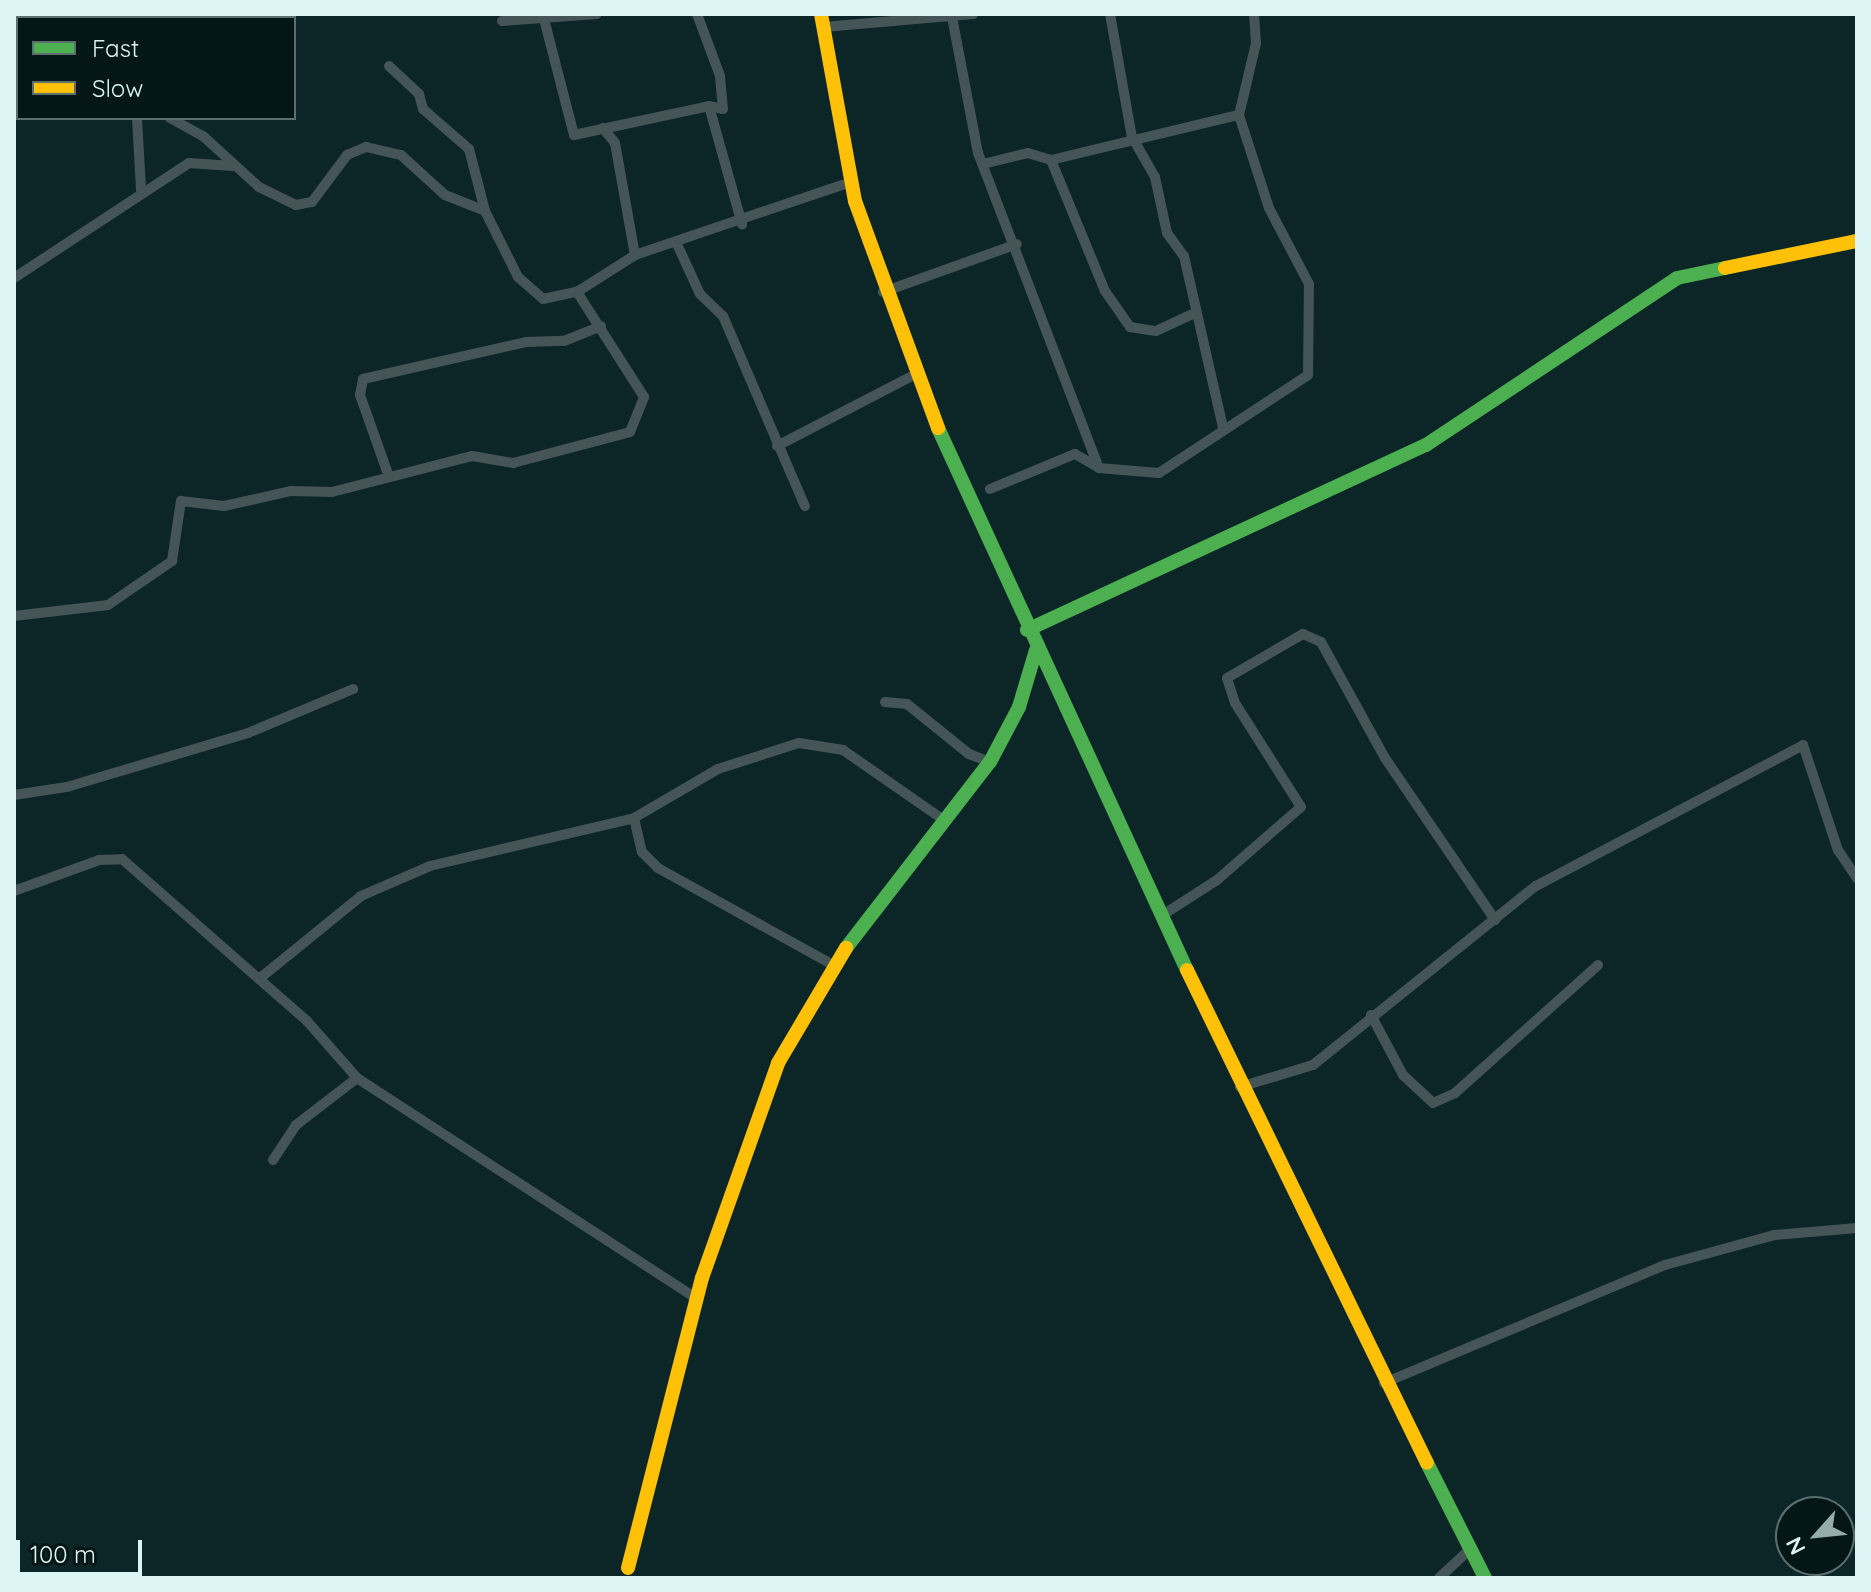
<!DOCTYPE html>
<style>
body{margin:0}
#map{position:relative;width:1871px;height:1592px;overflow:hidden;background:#0c2627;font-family:Quicksand,sans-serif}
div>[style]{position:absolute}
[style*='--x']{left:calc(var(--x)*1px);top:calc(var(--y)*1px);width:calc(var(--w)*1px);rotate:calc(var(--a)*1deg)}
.street>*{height:10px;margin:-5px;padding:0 5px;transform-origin:5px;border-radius:5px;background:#455457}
.fast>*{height:14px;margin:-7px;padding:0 7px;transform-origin:7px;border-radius:7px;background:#4caf50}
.slow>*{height:14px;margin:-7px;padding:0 7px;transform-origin:7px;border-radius:7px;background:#ffc107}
span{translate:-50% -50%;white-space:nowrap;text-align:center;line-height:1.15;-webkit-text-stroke:8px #051616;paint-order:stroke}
.frame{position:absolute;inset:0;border:16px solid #ddf4f4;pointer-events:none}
.legend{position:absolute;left:16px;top:16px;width:280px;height:104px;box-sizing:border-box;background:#051616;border:2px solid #5b6f6f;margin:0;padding:10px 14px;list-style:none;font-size:24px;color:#ddf4f4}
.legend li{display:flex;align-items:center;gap:16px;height:40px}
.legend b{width:40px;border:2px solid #5b6f6f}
.north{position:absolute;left:1775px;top:1496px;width:80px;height:80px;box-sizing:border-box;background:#051616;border:2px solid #5b6f6f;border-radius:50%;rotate:243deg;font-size:22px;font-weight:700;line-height:32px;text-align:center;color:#ddf4f4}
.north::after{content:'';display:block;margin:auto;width:28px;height:36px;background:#94acac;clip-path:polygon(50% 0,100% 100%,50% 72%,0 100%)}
.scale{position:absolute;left:16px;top:1540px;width:126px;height:36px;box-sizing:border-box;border:4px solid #ddf4f4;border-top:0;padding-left:10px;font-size:24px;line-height:28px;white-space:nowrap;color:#ddf4f4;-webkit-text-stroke:6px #051616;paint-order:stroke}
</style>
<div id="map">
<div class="street">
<div style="--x:79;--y:14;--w:4;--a:63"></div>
<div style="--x:697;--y:14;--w:66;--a:69.6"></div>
<div style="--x:720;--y:76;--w:33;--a:85"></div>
<div style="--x:723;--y:109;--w:14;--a:-168"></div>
<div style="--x:709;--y:106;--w:123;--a:74.4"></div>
<div style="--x:1110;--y:14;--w:125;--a:79.9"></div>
<div style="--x:1132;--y:137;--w:46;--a:60.1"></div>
<div style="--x:1155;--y:177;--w:57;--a:77.9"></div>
<div style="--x:1167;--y:233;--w:29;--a:54"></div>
<div style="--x:1184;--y:256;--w:176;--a:77.2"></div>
<div style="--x:952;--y:17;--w:138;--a:79.2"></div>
<div style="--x:978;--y:153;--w:332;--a:69"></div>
<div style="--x:61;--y:18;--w:6;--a:-39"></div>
<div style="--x:544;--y:19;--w:120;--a:75.5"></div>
<div style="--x:574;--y:135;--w:138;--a:-12.1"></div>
<div style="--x:502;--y:21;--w:95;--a:-4.2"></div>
<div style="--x:824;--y:27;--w:150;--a:-5"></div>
<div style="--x:14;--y:50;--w:4;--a:-27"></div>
<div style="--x:389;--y:66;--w:41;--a:43"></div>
<div style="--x:419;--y:94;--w:16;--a:75"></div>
<div style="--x:423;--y:109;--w:61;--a:41"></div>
<div style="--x:469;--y:149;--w:64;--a:75.5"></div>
<div style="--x:485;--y:211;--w:74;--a:63.4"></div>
<div style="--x:518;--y:277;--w:33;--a:41"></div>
<div style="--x:543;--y:299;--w:35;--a:-12"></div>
<div style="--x:577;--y:292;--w:69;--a:-32.5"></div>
<div style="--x:635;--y:255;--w:228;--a:-18.7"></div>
<div style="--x:137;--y:118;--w:72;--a:86.8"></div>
<div style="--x:170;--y:118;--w:38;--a:29"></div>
<div style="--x:203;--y:136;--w:76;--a:42.3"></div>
<div style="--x:259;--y:187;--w:41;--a:25.9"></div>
<div style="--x:296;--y:205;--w:16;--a:-11"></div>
<div style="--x:312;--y:202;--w:59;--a:-53.3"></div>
<div style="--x:347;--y:155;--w:21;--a:-23"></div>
<div style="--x:366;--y:147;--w:36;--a:13"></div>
<div style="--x:401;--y:155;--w:59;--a:42.3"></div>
<div style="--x:445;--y:195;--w:43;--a:21.8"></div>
<div style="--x:603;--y:128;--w:19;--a:51"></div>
<div style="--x:615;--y:143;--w:114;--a:79.9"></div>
<div style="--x:1051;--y:160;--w:193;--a:-13.5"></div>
<div style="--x:983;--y:164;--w:46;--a:-13.7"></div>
<div style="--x:1028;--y:153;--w:24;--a:17"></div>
<div style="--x:1051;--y:160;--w:142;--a:67.6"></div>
<div style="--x:1105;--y:291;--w:44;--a:55.2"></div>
<div style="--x:1130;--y:327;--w:26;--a:9"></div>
<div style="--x:1156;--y:331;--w:40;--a:-25"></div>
<div style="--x:676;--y:242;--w:57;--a:65.2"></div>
<div style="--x:700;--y:294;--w:32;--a:44"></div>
<div style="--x:723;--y:316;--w:207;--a:66.7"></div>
<div style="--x:14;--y:278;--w:209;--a:-33.3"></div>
<div style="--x:189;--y:163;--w:44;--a:3.9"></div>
<div style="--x:883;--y:292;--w:142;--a:-19.7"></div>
<div style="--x:777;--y:446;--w:154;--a:-27.4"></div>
<div style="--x:388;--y:474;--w:84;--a:-109.5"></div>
<div style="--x:360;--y:395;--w:16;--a:-79"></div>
<div style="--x:363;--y:379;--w:167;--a:-12.8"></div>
<div style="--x:526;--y:342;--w:38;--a:-2"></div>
<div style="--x:564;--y:341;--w:40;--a:-22"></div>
<div style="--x:990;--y:489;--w:92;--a:-22.4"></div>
<div style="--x:1075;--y:454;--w:28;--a:30"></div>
<div style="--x:1099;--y:468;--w:60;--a:4.8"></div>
<div style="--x:1159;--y:473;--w:178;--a:-33.3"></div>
<div style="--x:1308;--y:375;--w:91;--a:-89.4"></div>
<div style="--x:1309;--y:284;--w:86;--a:-117.8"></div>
<div style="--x:1269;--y:208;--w:98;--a:-107.9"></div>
<div style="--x:1239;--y:115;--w:74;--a:-76.7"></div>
<div style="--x:1256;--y:43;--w:29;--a:-94"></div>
<div style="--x:14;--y:616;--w:95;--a:-6.7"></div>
<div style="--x:108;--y:605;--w:78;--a:-34.5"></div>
<div style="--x:172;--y:561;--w:61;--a:-81.5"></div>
<div style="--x:181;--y:501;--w:43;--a:6.6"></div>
<div style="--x:224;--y:506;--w:69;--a:-12.6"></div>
<div style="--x:291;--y:491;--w:41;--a:1.4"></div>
<div style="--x:332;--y:492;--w:145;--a:-14.4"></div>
<div style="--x:472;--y:456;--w:42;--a:9.7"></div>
<div style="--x:513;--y:463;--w:121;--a:-14.8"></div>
<div style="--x:630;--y:432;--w:38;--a:-68"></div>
<div style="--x:644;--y:397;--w:125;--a:-122.5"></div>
<div style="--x:885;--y:702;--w:22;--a:5"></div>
<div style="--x:907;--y:704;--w:80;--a:38.9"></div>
<div style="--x:969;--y:754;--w:22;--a:21"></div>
<div style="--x:14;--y:795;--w:54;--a:-8.6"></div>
<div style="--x:67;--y:787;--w:189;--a:-16.6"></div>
<div style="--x:248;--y:733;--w:114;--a:-22.7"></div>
<div style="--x:634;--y:818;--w:35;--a:77"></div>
<div style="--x:642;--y:852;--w:23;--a:45"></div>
<div style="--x:658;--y:868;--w:198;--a:29"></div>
<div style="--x:14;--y:891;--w:90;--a:-20"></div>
<div style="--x:99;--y:860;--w:23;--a:-2"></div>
<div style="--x:122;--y:859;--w:246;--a:41.2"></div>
<div style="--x:307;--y:1021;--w:76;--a:48.7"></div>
<div style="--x:1161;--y:916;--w:67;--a:-32.7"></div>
<div style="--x:1217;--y:880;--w:111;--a:-41"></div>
<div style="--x:1301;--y:807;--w:123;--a:-122.4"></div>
<div style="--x:1235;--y:703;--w:26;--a:-108"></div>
<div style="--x:1227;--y:678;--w:88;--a:-30.1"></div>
<div style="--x:1303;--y:634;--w:20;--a:24"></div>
<div style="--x:1321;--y:642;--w:132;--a:61.1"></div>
<div style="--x:1385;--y:758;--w:196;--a:55.8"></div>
<div style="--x:259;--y:979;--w:132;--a:-39.1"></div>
<div style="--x:361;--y:896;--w:75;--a:-23.5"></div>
<div style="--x:430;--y:866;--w:210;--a:-13.2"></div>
<div style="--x:634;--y:818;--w:97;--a:-30.3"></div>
<div style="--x:718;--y:769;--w:85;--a:-17.8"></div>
<div style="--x:799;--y:743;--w:45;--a:9"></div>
<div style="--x:843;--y:750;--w:124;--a:34.8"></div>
<div style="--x:1371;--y:1015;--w:68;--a:61.9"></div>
<div style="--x:1403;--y:1075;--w:41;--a:43"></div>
<div style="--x:1433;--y:1103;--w:24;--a:-24"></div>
<div style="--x:1455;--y:1093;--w:192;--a:-41.8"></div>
<div style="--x:1240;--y:1087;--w:76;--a:-16.8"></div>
<div style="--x:1313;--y:1065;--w:286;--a:-38.8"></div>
<div style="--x:1536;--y:886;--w:302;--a:-27.8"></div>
<div style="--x:1803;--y:745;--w:111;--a:71.6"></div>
<div style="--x:1838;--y:850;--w:34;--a:56"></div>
<div style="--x:273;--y:1160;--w:42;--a:-56.7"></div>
<div style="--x:296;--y:1125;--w:77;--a:-37.6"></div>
<div style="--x:357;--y:1078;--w:406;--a:33"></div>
<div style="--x:1384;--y:1383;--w:305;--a:-22.8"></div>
<div style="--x:1665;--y:1265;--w:114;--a:-15.3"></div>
<div style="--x:1775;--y:1235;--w:82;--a:-4.9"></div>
<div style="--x:1439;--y:1578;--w:41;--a:-43"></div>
</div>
<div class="fast">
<div style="--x:938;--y:428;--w:596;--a:65.33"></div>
<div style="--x:1027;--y:630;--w:440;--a:-24.9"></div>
<div style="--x:1426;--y:445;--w:301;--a:-33.6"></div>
<div style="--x:1677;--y:278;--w:49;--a:-11.8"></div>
<div style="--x:846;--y:948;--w:235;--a:-52.3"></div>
<div style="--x:990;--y:762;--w:62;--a:-62.2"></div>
<div style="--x:1019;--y:707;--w:59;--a:-73.4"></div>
<div style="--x:1427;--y:1463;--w:129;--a:63.2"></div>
</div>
<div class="slow">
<div style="--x:821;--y:14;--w:190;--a:79.7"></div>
<div style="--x:855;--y:201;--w:242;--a:69.9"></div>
<div style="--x:1725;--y:268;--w:135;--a:-11.6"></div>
<div style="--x:1187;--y:970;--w:548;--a:64.04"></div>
<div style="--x:628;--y:1568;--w:299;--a:-75.7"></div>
<div style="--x:702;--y:1278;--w:228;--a:-70.5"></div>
<div style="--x:778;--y:1063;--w:134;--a:-59.4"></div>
</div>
<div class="frame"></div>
<ul class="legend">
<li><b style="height:10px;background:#4caf50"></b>Fast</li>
<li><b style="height:10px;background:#ffc107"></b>Slow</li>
</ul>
<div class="north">N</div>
<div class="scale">100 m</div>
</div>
